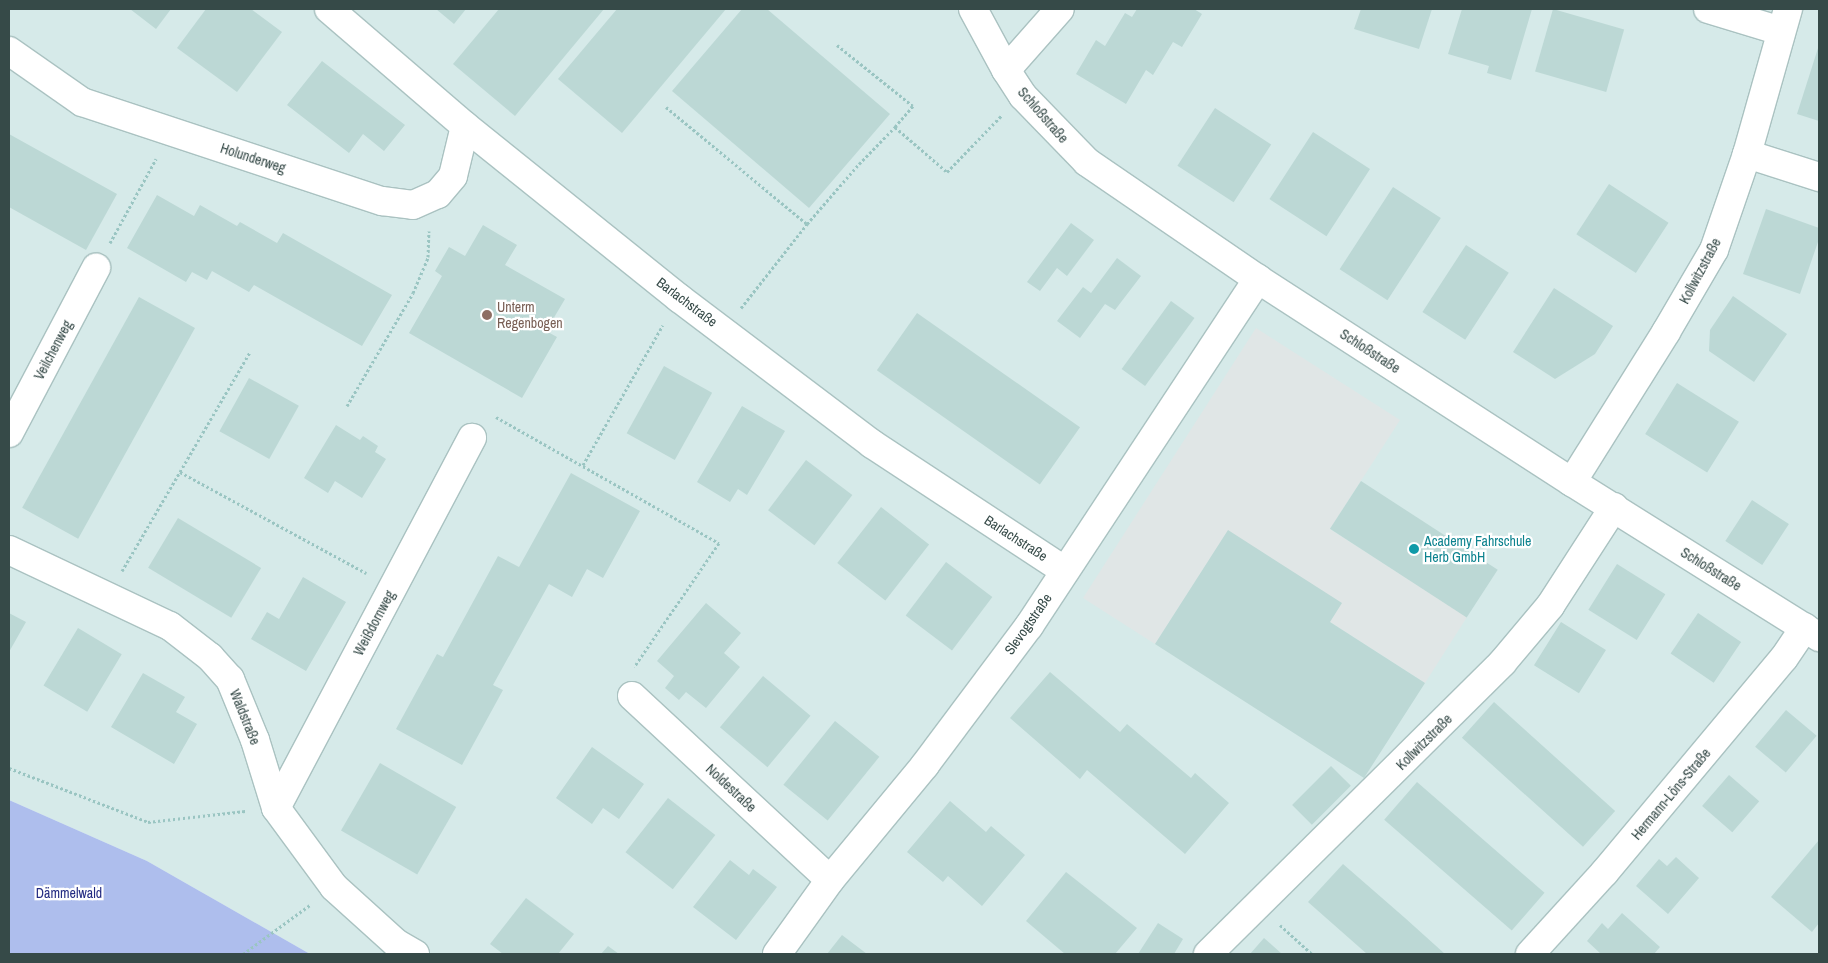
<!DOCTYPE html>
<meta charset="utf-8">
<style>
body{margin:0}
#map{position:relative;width:1828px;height:963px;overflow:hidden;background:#e8f5f5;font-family:"Archivo Narrow",sans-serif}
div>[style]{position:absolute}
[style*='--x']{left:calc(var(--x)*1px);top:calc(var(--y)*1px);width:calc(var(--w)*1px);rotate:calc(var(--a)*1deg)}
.residential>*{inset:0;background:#d6eae9}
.green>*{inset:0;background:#aebeed}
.parking>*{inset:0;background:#e0e6e6}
.building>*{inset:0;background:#bcd8d5;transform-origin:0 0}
.path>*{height:3px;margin-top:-1.5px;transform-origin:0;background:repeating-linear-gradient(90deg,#9ac5c2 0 2.5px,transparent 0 5px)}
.roads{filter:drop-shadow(1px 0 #aac2c1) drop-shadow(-1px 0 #aac2c1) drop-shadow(0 1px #aac2c1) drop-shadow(0 -1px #aac2c1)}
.minor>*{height:28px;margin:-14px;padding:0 14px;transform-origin:14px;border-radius:14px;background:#fff}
.dots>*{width:14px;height:14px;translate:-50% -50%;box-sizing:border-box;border:2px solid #fff;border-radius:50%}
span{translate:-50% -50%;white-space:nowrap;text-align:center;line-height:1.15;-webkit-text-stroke:4.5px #fff;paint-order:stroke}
.street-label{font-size:14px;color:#364a48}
.education-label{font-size:14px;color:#785e54}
.left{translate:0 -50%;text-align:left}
.culture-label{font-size:14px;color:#0d838f}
.park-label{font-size:14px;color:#232b82}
.frame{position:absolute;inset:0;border:10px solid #364a48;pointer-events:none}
</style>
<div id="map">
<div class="residential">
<div style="clip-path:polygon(9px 9px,1819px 9px,1819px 954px,310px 954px,147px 861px,9px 800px)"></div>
</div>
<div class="green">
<div style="clip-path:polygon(9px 800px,147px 861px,310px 954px,9px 954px)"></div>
</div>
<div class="parking">
<div style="clip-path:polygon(1256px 328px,1400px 420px,1330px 529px,1467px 617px,1425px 683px,1330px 622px,1228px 531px,1155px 644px,1083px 598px)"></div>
</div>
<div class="building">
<div style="clip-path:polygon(130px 9px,171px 9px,156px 29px)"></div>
<div style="clip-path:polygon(206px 9px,251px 9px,282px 32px,237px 92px,177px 48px)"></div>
<div style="clip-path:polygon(436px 9px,466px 9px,454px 24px)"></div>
<div style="clip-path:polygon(499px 9px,604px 9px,515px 116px,453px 64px)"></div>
<div style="clip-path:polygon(617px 9px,726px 9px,622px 133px,558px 79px)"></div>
<div style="clip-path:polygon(742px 9px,767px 9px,890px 114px,809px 208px,672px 91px)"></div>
<div style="clip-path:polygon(1137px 9px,1194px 9px,1202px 14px,1182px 47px,1173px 42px,1153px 75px,1146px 70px,1126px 104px,1076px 74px,1096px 40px,1105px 46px,1125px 13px,1132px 17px)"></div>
<div style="clip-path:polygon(1361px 9px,1432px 9px,1419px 49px,1354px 29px)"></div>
<div style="clip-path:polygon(1462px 9px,1532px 9px,1511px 80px,1487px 73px,1489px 66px,1448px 54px)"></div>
<div style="left:1553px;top:9px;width:74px;height:65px;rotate:16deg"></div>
<div style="clip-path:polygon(1819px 45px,1819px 121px,1797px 114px)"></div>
<div style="clip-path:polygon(322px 61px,405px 125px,384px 151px,363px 134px,349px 153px,287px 105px)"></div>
<div style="left:1215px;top:108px;width:67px;height:69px;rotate:33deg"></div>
<div style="left:1313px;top:132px;width:68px;height:80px;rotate:33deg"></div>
<div style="clip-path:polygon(9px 134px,117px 194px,86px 250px,9px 207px)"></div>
<div style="left:1609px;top:184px;width:71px;height:60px;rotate:33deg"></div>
<div style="left:1393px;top:187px;width:57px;height:98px;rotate:33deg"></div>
<div style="clip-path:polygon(157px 195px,194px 216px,200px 205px,237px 226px,240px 222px,277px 243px,283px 233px,392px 295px,362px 346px,254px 285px,249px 292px,212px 271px,207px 280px,192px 272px,186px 282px,127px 248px)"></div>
<div style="clip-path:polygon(1766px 209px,1819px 228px,1819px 239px,1800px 294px,1743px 274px)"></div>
<div style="clip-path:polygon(1071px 223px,1094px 240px,1067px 276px,1057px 268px,1040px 291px,1027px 282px)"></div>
<div style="clip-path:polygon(483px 225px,517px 245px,505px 265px,565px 299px,546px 331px,557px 337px,522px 398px,409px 333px,442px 276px,435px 271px,449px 247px,465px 256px)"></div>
<div style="left:1466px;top:245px;width:51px;height:80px;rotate:33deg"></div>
<div style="clip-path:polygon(1117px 258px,1141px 276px,1115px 310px,1105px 304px,1080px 338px,1057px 321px,1083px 287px,1091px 293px)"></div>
<div style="clip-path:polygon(1554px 288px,1613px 326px,1595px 354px,1555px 379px,1513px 352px)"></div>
<div style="clip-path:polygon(1733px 296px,1787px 334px,1754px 382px,1709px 351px,1710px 330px)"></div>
<div style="left:139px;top:297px;width:64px;height:241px;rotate:29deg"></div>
<div style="left:1171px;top:301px;width:29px;height:84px;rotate:36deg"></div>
<div style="left:917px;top:313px;width:199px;height:70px;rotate:35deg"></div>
<div style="left:664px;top:366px;width:55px;height:77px;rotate:29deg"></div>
<div style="left:249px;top:378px;width:57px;height:61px;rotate:29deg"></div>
<div style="left:1677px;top:383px;width:73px;height:60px;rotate:32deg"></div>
<div style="clip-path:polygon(742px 406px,785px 431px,747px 495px,738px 489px,730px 502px,697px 482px)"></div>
<div style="clip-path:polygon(336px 425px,360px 440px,363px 436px,378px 446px,375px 452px,386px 459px,362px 498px,335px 481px,328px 493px,304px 478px)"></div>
<div style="left:806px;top:460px;width:58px;height:63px;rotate:37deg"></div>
<div style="clip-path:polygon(571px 473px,640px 511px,603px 578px,587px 569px,572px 597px,549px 584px,493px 685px,503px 690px,462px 765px,396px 729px,437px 654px,443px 657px,498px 556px,519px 567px)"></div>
<div style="left:1361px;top:481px;width:163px;height:57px;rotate:33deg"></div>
<div style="left:1752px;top:500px;width:44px;height:49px;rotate:33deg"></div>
<div style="left:881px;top:507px;width:61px;height:71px;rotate:38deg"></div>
<div style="left:178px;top:518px;width:97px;height:58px;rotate:31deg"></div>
<div style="clip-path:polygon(1228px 530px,1342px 603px,1330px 622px,1425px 683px,1364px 778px,1155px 644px)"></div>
<div style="left:946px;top:562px;width:58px;height:67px;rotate:37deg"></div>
<div style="left:1617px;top:564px;width:57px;height:54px;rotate:32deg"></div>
<div style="clip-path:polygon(303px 577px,346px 602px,306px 671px,251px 639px,267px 612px,279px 619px)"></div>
<div style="clip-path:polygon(706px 603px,741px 633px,724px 653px,740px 667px,706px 708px,686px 692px,679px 700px,665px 688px,674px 676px,657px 661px)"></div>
<div style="clip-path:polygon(9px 613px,26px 622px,9px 652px)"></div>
<div style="left:1698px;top:613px;width:52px;height:49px;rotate:34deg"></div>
<div style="left:1561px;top:622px;width:53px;height:51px;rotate:32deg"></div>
<div style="left:78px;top:628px;width:51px;height:67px;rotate:31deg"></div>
<div style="clip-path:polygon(1050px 672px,1120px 732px,1127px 724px,1191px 778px,1195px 773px,1229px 803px,1185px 854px,1087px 770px,1080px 779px,1010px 718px)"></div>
<div style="clip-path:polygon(143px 673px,185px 697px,176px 712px,197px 724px,174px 764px,111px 727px)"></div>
<div style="left:763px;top:676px;width:62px;height:67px;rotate:40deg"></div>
<div style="left:1494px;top:702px;width:163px;height:48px;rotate:42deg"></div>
<div style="left:1786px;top:710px;width:40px;height:48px;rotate:40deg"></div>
<div style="left:835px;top:721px;width:57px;height:82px;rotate:39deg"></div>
<div style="clip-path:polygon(592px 747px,644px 784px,619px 819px,603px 808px,592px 824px,556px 798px)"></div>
<div style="left:380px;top:763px;width:88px;height:78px;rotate:30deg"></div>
<div style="left:1331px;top:766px;width:28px;height:55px;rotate:45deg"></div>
<div style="left:1729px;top:775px;width:40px;height:41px;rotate:41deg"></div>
<div style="left:1417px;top:782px;width:169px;height:50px;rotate:41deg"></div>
<div style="left:668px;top:798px;width:60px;height:69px;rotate:38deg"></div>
<div style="clip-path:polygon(950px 801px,986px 832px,991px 826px,1025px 855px,982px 906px,948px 876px,943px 882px,907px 852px)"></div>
<div style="clip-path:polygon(1819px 840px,1819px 923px,1812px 932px,1771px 897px)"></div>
<div style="clip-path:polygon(1676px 857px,1699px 878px,1668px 914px,1636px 886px,1659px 859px,1667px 866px)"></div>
<div style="clip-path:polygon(730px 860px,749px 875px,753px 869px,777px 887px,736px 940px,693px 907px)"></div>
<div style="clip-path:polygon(1343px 864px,1405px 918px,1445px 954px,1367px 954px,1308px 902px)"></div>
<div style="clip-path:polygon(1066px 872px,1137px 928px,1115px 954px,1065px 954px,1026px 921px)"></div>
<div style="clip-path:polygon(526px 898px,574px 934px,558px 954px,503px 954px,490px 944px)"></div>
<div style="clip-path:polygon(1622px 913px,1660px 947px,1654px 954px,1601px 954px,1587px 941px,1602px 923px,1608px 929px)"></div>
<div style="clip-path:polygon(1158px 923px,1183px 939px,1174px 954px,1138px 954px)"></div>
<div style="clip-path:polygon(842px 935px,867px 954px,827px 954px)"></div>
<div style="clip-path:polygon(1264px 938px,1282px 954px,1250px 954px)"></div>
<div style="clip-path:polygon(608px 946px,619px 954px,601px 954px)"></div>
</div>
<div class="path">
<div style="--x:837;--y:45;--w:97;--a:38.8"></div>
<div style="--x:913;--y:106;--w:28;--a:131"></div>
<div style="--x:666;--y:107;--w:183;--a:39.7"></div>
<div style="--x:110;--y:243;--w:96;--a:-61.3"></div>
<div style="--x:741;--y:308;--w:107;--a:-51.8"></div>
<div style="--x:807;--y:224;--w:79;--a:-49.1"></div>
<div style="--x:859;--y:164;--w:52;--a:-45.8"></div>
<div style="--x:895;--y:127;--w:69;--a:40.9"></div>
<div style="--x:947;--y:172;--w:78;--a:-46"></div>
<div style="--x:347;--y:406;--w:131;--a:-59.7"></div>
<div style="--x:413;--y:293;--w:39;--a:-67"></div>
<div style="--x:428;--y:257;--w:26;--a:-88"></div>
<div style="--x:496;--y:417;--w:256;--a:29.5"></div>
<div style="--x:719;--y:543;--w:150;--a:124.4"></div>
<div style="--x:583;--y:465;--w:161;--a:-60.3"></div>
<div style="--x:180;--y:472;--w:212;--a:28.5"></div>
<div style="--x:122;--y:571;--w:254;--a:-59.7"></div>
<div style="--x:9;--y:768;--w:149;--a:21.2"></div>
<div style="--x:148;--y:822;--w:98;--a:-6.5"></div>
<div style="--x:1280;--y:925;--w:43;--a:42.2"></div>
<div style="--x:243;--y:954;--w:83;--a:-36.2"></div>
</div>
<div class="roads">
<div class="minor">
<div style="--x:329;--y:9;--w:179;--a:40.7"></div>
<div style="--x:465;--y:126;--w:275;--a:38.8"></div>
<div style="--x:679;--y:298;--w:242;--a:37.1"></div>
<div style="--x:872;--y:444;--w:230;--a:33.3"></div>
<div style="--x:973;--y:9;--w:69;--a:61.6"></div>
<div style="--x:1006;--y:70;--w:31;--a:57"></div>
<div style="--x:1023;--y:96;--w:92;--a:45.9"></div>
<div style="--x:1087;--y:162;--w:207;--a:34.4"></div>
<div style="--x:1258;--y:279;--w:374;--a:32.9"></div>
<div style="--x:1572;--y:482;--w:292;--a:32.1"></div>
<div style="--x:1708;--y:9;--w:76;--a:16.8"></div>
<div style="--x:9;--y:51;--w:89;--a:34.9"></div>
<div style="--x:82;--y:102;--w:316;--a:18.3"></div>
<div style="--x:382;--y:201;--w:31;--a:7"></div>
<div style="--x:413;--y:205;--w:27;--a:-24"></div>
<div style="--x:438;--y:194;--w:23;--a:-50"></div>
<div style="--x:453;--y:176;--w:51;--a:-76.5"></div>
<div style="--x:1006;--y:70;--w:81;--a:-48.5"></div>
<div style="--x:1747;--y:154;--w:76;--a:17.7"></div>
<div style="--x:9;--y:433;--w:187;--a:-62.2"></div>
<div style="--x:1572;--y:482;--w:177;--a:-57.9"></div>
<div style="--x:1666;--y:332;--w:95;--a:-59.7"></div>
<div style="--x:1714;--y:250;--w:102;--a:-71"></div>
<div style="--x:1747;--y:154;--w:151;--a:-74.2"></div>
<div style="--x:9;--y:550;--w:178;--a:25.3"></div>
<div style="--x:170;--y:626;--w:51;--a:37.8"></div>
<div style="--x:210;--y:657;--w:30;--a:48"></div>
<div style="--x:230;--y:679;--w:66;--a:67.7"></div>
<div style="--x:255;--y:740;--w:71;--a:72.8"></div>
<div style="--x:276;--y:808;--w:98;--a:53.7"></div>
<div style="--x:334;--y:887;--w:84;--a:42.1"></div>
<div style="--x:396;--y:943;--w:22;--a:30"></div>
<div style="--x:632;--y:696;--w:270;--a:42.9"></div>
<div style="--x:276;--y:808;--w:419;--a:-62.1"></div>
<div style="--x:777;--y:954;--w:91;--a:-54.4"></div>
<div style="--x:830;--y:880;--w:149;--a:-50.4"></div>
<div style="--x:925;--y:765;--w:174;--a:-53.2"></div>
<div style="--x:1029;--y:626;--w:416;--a:-56.6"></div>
<div style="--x:1208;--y:954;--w:414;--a:-44.7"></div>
<div style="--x:1502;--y:663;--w:75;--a:-49.9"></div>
<div style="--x:1550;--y:606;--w:118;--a:-57.1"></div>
<div style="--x:1530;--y:954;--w:110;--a:-47.6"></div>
<div style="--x:1604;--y:873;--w:280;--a:-50.1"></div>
<div style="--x:1784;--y:658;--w:37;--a:-56"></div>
</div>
</div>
<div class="dots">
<div style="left:487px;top:315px;background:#8d6e63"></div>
<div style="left:1414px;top:549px;background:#0f9aa8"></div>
</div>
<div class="street-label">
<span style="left:1043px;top:115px;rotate:49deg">Schloßstraße</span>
<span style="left:253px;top:158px;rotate:18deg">Holunderweg</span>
<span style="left:1700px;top:271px;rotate:-62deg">Kollwitzstraße</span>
<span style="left:687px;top:302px;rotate:37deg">Barlachstraße</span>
<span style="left:53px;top:350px;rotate:-62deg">Veilchenweg</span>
<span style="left:1370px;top:351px;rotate:33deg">Schloßstraße</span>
<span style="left:1016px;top:538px;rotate:33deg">Barlachstraße</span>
<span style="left:1711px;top:569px;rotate:32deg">Schloßstraße</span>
<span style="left:374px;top:623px;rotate:-62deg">Weißdornweg</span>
<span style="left:1028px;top:624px;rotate:-55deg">Slevogtstraße</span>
<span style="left:245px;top:717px;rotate:68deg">Waldstraße</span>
<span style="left:1424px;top:742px;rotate:-45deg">Kollwitzstraße</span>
<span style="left:731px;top:788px;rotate:43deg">Noldestraße</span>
<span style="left:1671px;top:794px;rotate:-50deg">Hermann-Löns-Straße</span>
</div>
<div class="education-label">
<span class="left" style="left:497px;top:315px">Unterm<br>Regenbogen</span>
</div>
<div class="culture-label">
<span class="left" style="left:1424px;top:549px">Academy Fahrschule<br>Herb GmbH</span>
</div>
<div class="park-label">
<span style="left:69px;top:893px">Dämmelwald</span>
</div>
<div class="frame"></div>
</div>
